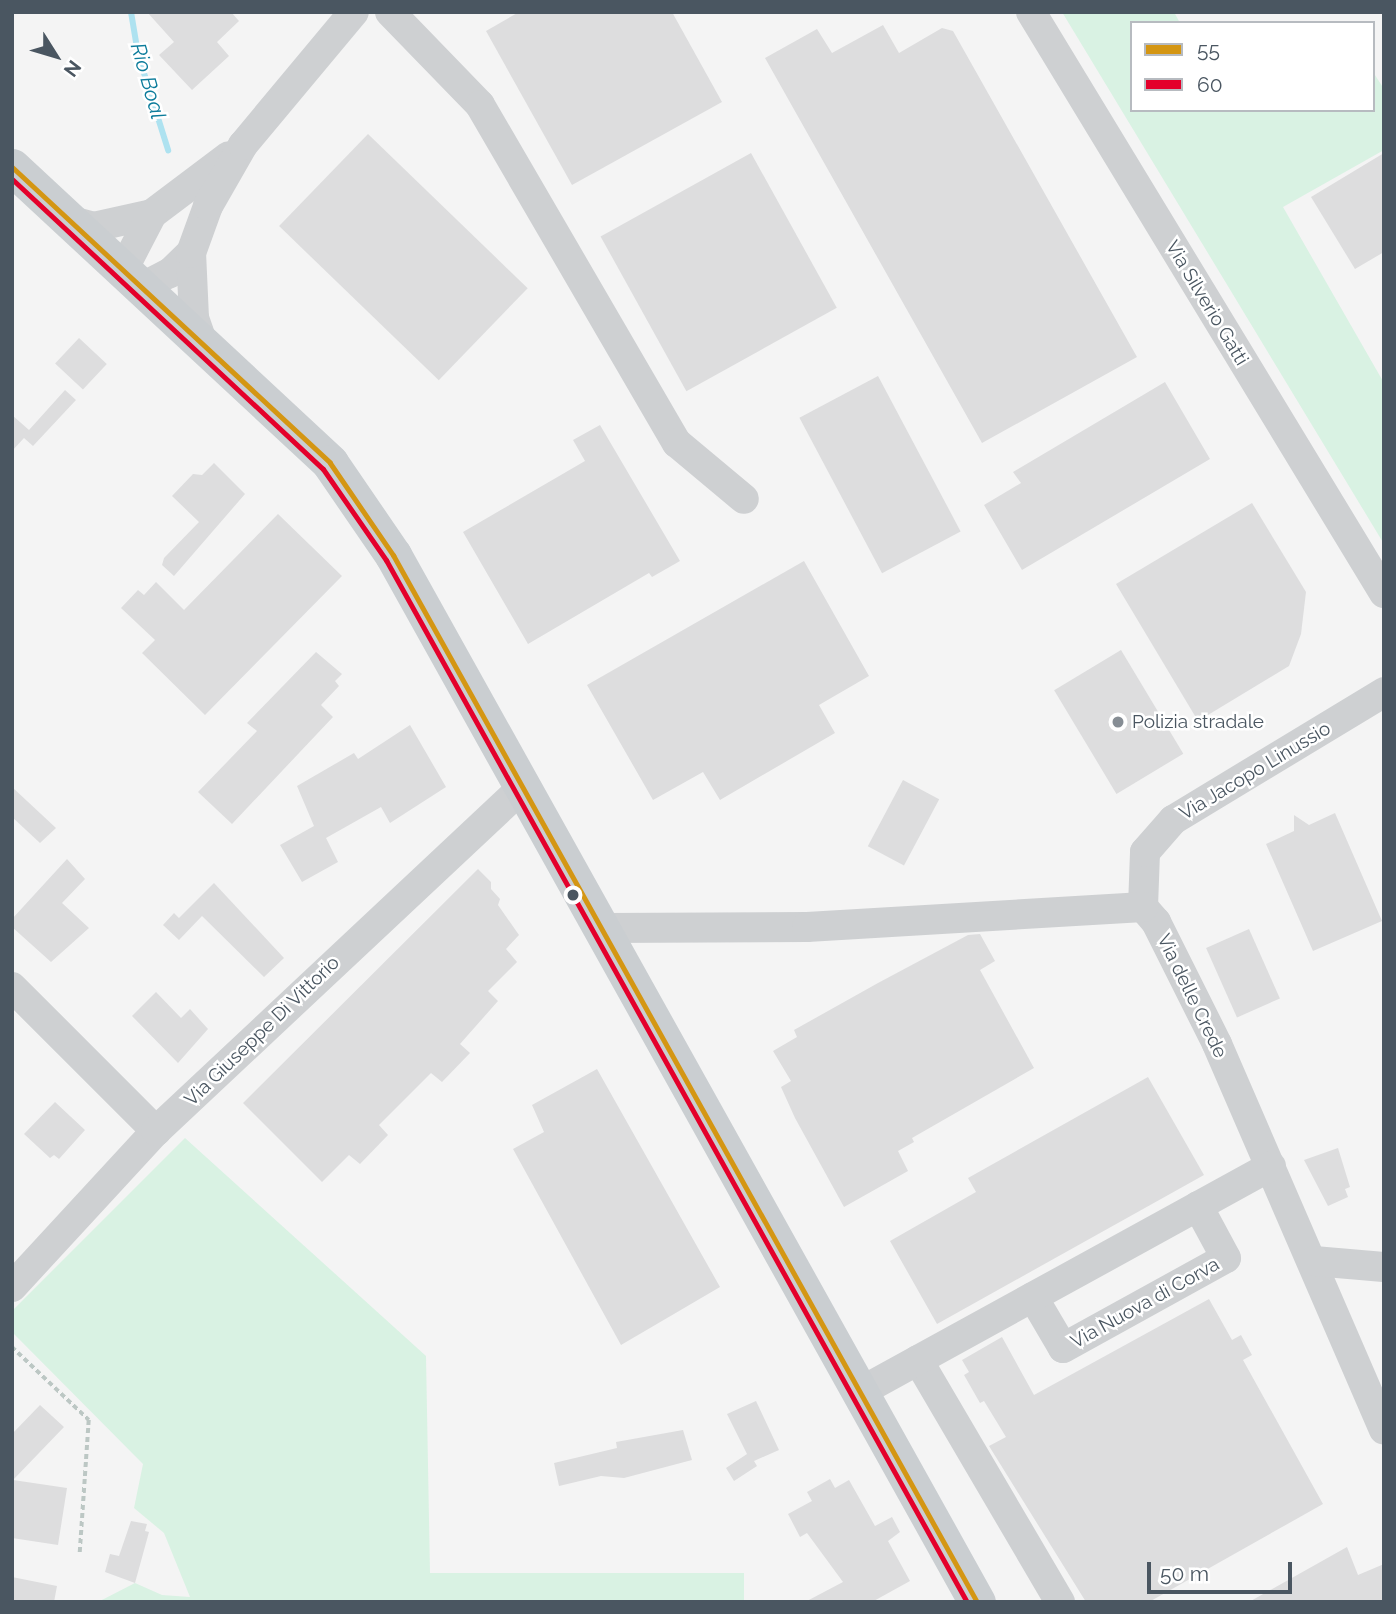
<!DOCTYPE html>
<style>
body{margin:0}
#map{position:relative;width:1396px;height:1614px;overflow:hidden;background:#f4f4f4;font-family:Raleway,sans-serif}
div>[style]{position:absolute}
[style*='--x']{left:calc(var(--x)*1px);top:calc(var(--y)*1px);width:calc(var(--w)*1px);rotate:calc(var(--a)*1deg)}
.green>*{inset:0;background:#d9f2e3}
.stream>*{height:6px;margin:-3px;padding:0 3px;transform-origin:3px;border-radius:3px;background:#aee2f0}
.building>*{inset:0;background:#ddddde;transform-origin:0 0}
.path>*{height:3.5px;margin-top:-1.75px;transform-origin:0;background:repeating-linear-gradient(90deg,#bcc7c4 0 5px,transparent 0 8.5px)}
.minor>*{height:30px;margin:-15px;padding:0 15px;transform-origin:15px;border-radius:15px;background:#ced0d2}
.major>*{height:37px;margin:-18.5px;padding:0 18.5px;transform-origin:18.5px;border-radius:18.5px;background:#caced1}
.bus-1>*{height:5px;margin:-2.5px;padding:0 2.5px;transform-origin:2.5px;border-radius:2.5px;background:#d49613}
.bus-2>*{height:5px;margin:-2.5px;padding:0 2.5px;transform-origin:2.5px;border-radius:2.5px;background:#e4002b}
.dots>*{width:19px;height:19px;translate:-50% -50%;box-sizing:border-box;border:4px solid #fff;border-radius:50%}
span{translate:-50% -50%;white-space:nowrap;text-align:center;line-height:1.15;-webkit-text-stroke:5px #fff;paint-order:stroke}
.street-label{font-size:19px;color:#4a5661}
.poi-label{font-size:19px;color:#4a5661}
.left{translate:0 -50%;text-align:left}
.water-label{font-size:21px;color:#0c7c9b;font-style:italic}
.frame{position:absolute;inset:0;border:14px solid #4a5661;pointer-events:none}
.legend{position:absolute;left:1130px;top:21px;width:245px;height:91px;box-sizing:border-box;background:#fff;border:2px solid #b7bbc0;margin:0;padding:9px 12px;list-style:none;font-size:21px;color:#4a5661}
.legend li{display:flex;align-items:center;gap:14px;height:35px}
.legend b{width:35px;border:2px solid #b7bbc0}
.north{position:absolute;left:21px;top:21px;width:70px;height:70px;-webkit-text-stroke:5px #fff;paint-order:stroke;rotate:127deg;font-size:19px;font-weight:700;line-height:28px;text-align:center;color:#4a5661}
.north::after{content:'';display:block;margin:auto;width:24px;height:32px;background:#4a5661;clip-path:polygon(50% 0,100% 100%,50% 72%,0 100%)}
.scale{position:absolute;left:1147px;top:1562px;width:145px;height:32px;box-sizing:border-box;border:4px solid #4a5661;border-top:0;padding-left:9px;font-size:21px;line-height:24px;white-space:nowrap;color:#4a5661;-webkit-text-stroke:5px #fff;paint-order:stroke}
</style>
<div id="map">
<div class="green">
<div style="clip-path:polygon(1062px 12px,1174px 12px,1180px 23px,1132px 23px,1132px 110px,1373px 110px,1373px 72px,1384px 89px,1384px 150px,1283px 207px,1384px 383px,1384px 544px)"></div>
<div style="clip-path:polygon(185px 1138px,426px 1356px,430px 1573px,744px 1573px,744px 1602px,98px 1602px,135px 1583px,162px 1595px,190px 1597px,164px 1533px,134px 1508px,143px 1464px,12px 1332px,12px 1311px)"></div>
</div>
<div class="stream">
<div style="--x:131;--y:12;--w:43;--a:80.5"></div>
<div style="--x:138;--y:54;--w:101;--a:72.6"></div>
</div>
<div class="building">
<div style="clip-path:polygon(147px 12px,231px 12px,239px 21px,217px 42px,229px 56px,192px 90px,159px 55px,174px 42px)"></div>
<div style="clip-path:polygon(519px 12px,672px 12px,722px 102px,572px 185px,486px 31px)"></div>
<div style="clip-path:polygon(883px 25px,899px 53px,942px 28px,953px 31px,1137px 357px,982px 443px,765px 58px,817px 29px,832px 53px)"></div>
<div style="left:368px;top:134px;width:222px;height:128px;rotate:44deg"></div>
<div style="left:751px;top:153px;width:177px;height:172px;rotate:61deg"></div>
<div style="clip-path:polygon(1384px 153px,1384px 252px,1355px 269px,1311px 197px)"></div>
<div style="left:79px;top:338px;width:38px;height:35px;rotate:43deg"></div>
<div style="left:878px;top:376px;width:176px;height:89px;rotate:62deg"></div>
<div style="clip-path:polygon(1165px 382px,1210px 459px,1022px 570px,984px 505px,1021px 483px,1013px 472px)"></div>
<div style="clip-path:polygon(65px 390px,76px 400px,33px 446px,24px 438px,12px 451px,12px 415px,29px 430px)"></div>
<div style="clip-path:polygon(600px 425px,680px 561px,652px 577px,649px 573px,528px 644px,463px 532px,585px 461px,573px 440px)"></div>
<div style="clip-path:polygon(214px 463px,245px 494px,174px 576px,162px 565px,164px 558px,199px 522px,172px 496px,193px 474px,202px 475px)"></div>
<div style="clip-path:polygon(1252px 503px,1306px 592px,1301px 634px,1289px 666px,1198px 721px,1116px 584px)"></div>
<div style="clip-path:polygon(278px 514px,342px 576px,205px 715px,142px 653px,155px 640px,121px 608px,138px 590px,144px 595px,156px 582px,184px 610px)"></div>
<div style="clip-path:polygon(804px 561px,869px 676px,819px 705px,835px 733px,720px 800px,703px 772px,653px 800px,587px 685px)"></div>
<div style="left:1121px;top:650px;width:121px;height:78px;rotate:59deg"></div>
<div style="clip-path:polygon(316px 652px,342px 674px,335px 681px,339px 686px,321px 705px,333px 717px,232px 824px,198px 792px,257px 731px,247px 723px)"></div>
<div style="clip-path:polygon(410px 725px,446px 787px,390px 823px,381px 807px,326px 838px,338px 862px,302px 882px,280px 845px,314px 826px,297px 786px,354px 753px,358px 759px)"></div>
<div style="left:903px;top:780px;width:41px;height:75px;rotate:28deg"></div>
<div style="clip-path:polygon(12px 787px,56px 828px,40px 843px,12px 817px)"></div>
<div style="clip-path:polygon(1335px 813px,1382px 921px,1313px 951px,1266px 844px,1294px 831px,1294px 815px,1309px 825px)"></div>
<div style="clip-path:polygon(67px 859px,85px 879px,62px 903px,89px 928px,51px 962px,12px 927px,12px 919px)"></div>
<div style="clip-path:polygon(478px 869px,491px 882px,491px 889px,500px 899px,498px 905px,519px 935px,506px 949px,517px 962px,488px 991px,498px 1001px,460px 1044px,470px 1053px,442px 1082px,431px 1073px,379px 1125px,388px 1135px,360px 1164px,349px 1155px,322px 1182px,243px 1103px)"></div>
<div style="clip-path:polygon(214px 883px,284px 958px,264px 977px,202px 916px,179px 940px,163px 925px,174px 913px,179px 918px)"></div>
<div style="left:1249px;top:929px;width:76px;height:47px;rotate:66deg"></div>
<div style="clip-path:polygon(980px 934px,995px 961px,980px 970px,1034px 1068px,912px 1138px,914px 1142px,898px 1151px,908px 1171px,844px 1207px,795px 1118px,781px 1087px,791px 1081px,773px 1051px,797px 1037px,794px 1030px,878px 983px,968px 935px)"></div>
<div style="clip-path:polygon(156px 992px,181px 1018px,190px 1009px,208px 1029px,178px 1063px,132px 1016px)"></div>
<div style="clip-path:polygon(597px 1069px,720px 1287px,621px 1345px,513px 1149px,544px 1132px,532px 1105px)"></div>
<div style="clip-path:polygon(1148px 1077px,1204px 1175px,937px 1324px,890px 1241px,976px 1192px,968px 1178px)"></div>
<div style="clip-path:polygon(55px 1102px,85px 1130px,59px 1159px,54px 1155px,50px 1158px,24px 1134px)"></div>
<div style="clip-path:polygon(1338px 1148px,1350px 1187px,1345px 1189px,1348px 1197px,1328px 1206px,1304px 1160px)"></div>
<div style="clip-path:polygon(1209px 1299px,1232px 1340px,1241px 1335px,1252px 1355px,1243px 1360px,1323px 1504px,1149px 1602px,1086px 1602px,989px 1446px,1006px 1437px,984px 1401px,980px 1403px,964px 1375px,969px 1372px,962px 1360px,1002px 1337px,1034px 1395px)"></div>
<div style="clip-path:polygon(756px 1401px,779px 1450px,754px 1461px,757px 1466px,734px 1481px,726px 1468px,747px 1454px,727px 1414px)"></div>
<div style="clip-path:polygon(40px 1405px,64px 1427px,13px 1480px,67px 1488px,58px 1545px,12px 1538px,12px 1434px)"></div>
<div style="clip-path:polygon(683px 1430px,692px 1460px,624px 1478px,601px 1476px,559px 1486px,554px 1463px,617px 1448px,616px 1442px)"></div>
<div style="clip-path:polygon(830px 1479px,835px 1488px,849px 1480px,875px 1526px,892px 1517px,900px 1532px,888px 1541px,910px 1581px,872px 1602px,805px 1602px,843px 1582px,807px 1533px,800px 1537px,788px 1514px,812px 1501px,807px 1492px)"></div>
<div style="clip-path:polygon(131px 1521px,147px 1524px,145px 1531px,149px 1532px,135px 1583px,105px 1572px,110px 1554px,119px 1556px)"></div>
<div style="clip-path:polygon(1347px 1547px,1358px 1575px,1384px 1564px,1384px 1602px,1249px 1602px)"></div>
<div style="clip-path:polygon(12px 1577px,57px 1586px,54px 1602px,12px 1602px)"></div>
</div>
<div class="path">
<div style="--x:12;--y:1347;--w:106;--a:43.5"></div>
<div style="--x:89;--y:1420;--w:133;--a:93.9"></div>
</div>
<div class="minor">
<div style="--x:390;--y:12;--w:129;--a:45.9"></div>
<div style="--x:480;--y:105;--w:391;--a:59.8"></div>
<div style="--x:677;--y:443;--w:87;--a:39.9"></div>
<div style="--x:1031;--y:12;--w:680;--a:58.72"></div>
<div style="--x:68;--y:220;--w:27;--a:15"></div>
<div style="--x:94;--y:227;--w:59;--a:-12.6"></div>
<div style="--x:152;--y:214;--w:96;--a:-37"></div>
<div style="--x:123;--y:270;--w:63;--a:-62.6"></div>
<div style="--x:142;--y:287;--w:31;--a:-27"></div>
<div style="--x:170;--y:273;--w:29;--a:-44"></div>
<div style="--x:203;--y:344;--w:28;--a:-109"></div>
<div style="--x:194;--y:318;--w:65;--a:-92.6"></div>
<div style="--x:191;--y:253;--w:50;--a:-70.1"></div>
<div style="--x:208;--y:206;--w:70;--a:-60.2"></div>
<div style="--x:243;--y:145;--w:173;--a:-50.2"></div>
<div style="--x:1143;--y:907;--w:20;--a:49"></div>
<div style="--x:1156;--y:922;--w:136;--a:63.4"></div>
<div style="--x:1217;--y:1044;--w:420;--a:66.6"></div>
<div style="--x:1143;--y:907;--w:55;--a:-87.9"></div>
<div style="--x:1145;--y:852;--w:43;--a:-48.8"></div>
<div style="--x:1173;--y:820;--w:247;--a:-31.2"></div>
<div style="--x:604;--y:928;--w:203;--a:-0.3"></div>
<div style="--x:807;--y:927;--w:337;--a:-3.4"></div>
<div style="--x:12;--y:987;--w:204;--a:45"></div>
<div style="--x:1314;--y:1261;--w:70;--a:4.9"></div>
<div style="--x:12;--y:1287;--w:212;--a:-47.3"></div>
<div style="--x:156;--y:1131;--w:503;--a:-43.15"></div>
<div style="--x:1033;--y:1297;--w:59;--a:59.5"></div>
<div style="--x:1063;--y:1348;--w:186;--a:-28.9"></div>
<div style="--x:1226;--y:1258;--w:59;--a:-118.3"></div>
<div style="--x:918;--y:1360;--w:281;--a:59.6"></div>
<div style="--x:860;--y:1392;--w:469;--a:-28.8"></div>
</div>
<div class="major">
<div style="--x:12;--y:167;--w:434;--a:42.9"></div>
<div style="--x:330;--y:463;--w:112;--a:55.6"></div>
<div style="--x:393;--y:555;--w:1199;--a:60.85"></div>
</div>
<div class="bus-1">
<div style="--x:12;--y:167;--w:434;--a:42.9"></div>
<div style="--x:330;--y:463;--w:112;--a:55.6"></div>
<div style="--x:393;--y:555;--w:1199;--a:60.85"></div>
</div>
<div class="bus-2">
<div style="--x:12;--y:179;--w:425;--a:43"></div>
<div style="--x:323;--y:469;--w:111;--a:55.3"></div>
<div style="--x:386;--y:560;--w:1193;--a:60.86"></div>
</div>
<div class="dots">
<div style="left:1118px;top:722px;background:#868d94"></div>
<div style="left:573px;top:895px;background:#4a5661"></div>
</div>
<div class="street-label">
<span style="left:1207px;top:303px;rotate:59deg">Via Silverio Gatti</span>
<span style="left:1255px;top:771px;rotate:-31deg">Via Jacopo Linussio</span>
<span style="left:1192px;top:996px;rotate:64deg">Via delle Crede</span>
<span style="left:262px;top:1031px;rotate:-44deg">Via Giuseppe Di Vittorio</span>
<span style="left:1145px;top:1303px;rotate:-29deg">Via Nuova di Corva</span>
</div>
<div class="poi-label">
<span class="left" style="left:1132px;top:722px">Polizia stradale</span>
</div>
<div class="water-label">
<span style="left:148px;top:81px;rotate:74deg">Rio Boal</span>
</div>
<div class="frame"></div>
<ul class="legend">
<li><b style="height:9px;background:#d49613"></b>55</li>
<li><b style="height:9px;background:#e4002b"></b>60</li>
</ul>
<div class="north">N</div>
<div class="scale">50 m</div>
</div>
